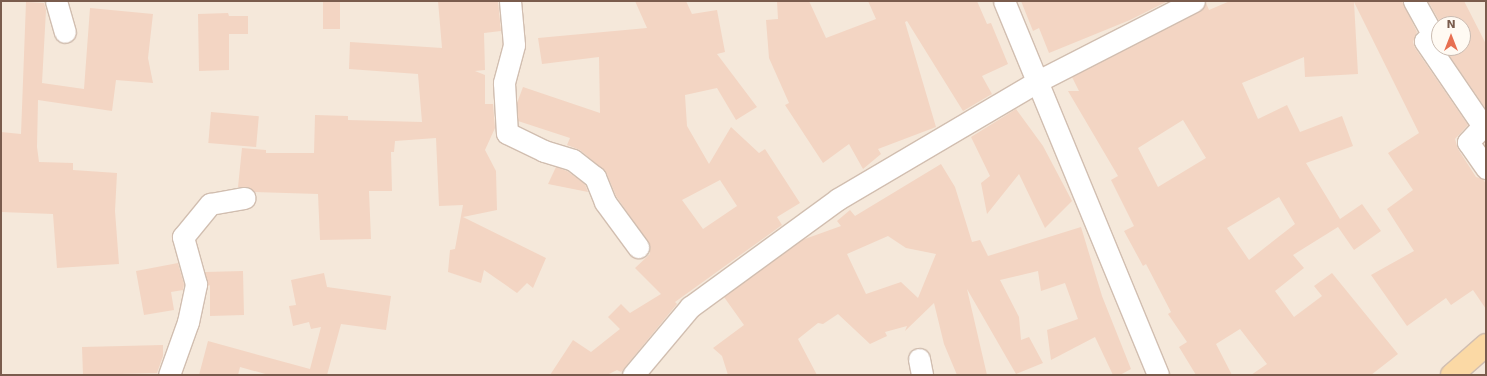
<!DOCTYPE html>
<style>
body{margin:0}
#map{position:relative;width:1487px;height:376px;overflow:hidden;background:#fdf6ec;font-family:"DejaVu Sans",sans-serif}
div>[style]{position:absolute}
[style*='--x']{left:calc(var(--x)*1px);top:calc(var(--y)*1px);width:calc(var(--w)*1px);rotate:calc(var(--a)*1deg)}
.residential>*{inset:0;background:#f5e8da}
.building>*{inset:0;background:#f3d5c3;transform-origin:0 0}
.roads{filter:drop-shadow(1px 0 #d1beb0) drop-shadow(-1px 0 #d1beb0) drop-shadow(0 1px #d1beb0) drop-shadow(0 -1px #d1beb0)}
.minor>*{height:21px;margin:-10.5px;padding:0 10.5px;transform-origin:10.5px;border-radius:10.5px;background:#fff}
.major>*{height:22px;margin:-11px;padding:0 11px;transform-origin:11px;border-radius:11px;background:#fbd9a5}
span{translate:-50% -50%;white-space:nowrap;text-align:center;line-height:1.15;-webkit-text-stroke:4px #fffaf3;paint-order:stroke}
.frame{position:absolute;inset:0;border:2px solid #7a5c4d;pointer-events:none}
.north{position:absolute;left:1431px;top:16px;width:40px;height:40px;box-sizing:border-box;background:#fffaf3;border:1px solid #cabbb1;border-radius:50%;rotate:0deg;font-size:11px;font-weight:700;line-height:16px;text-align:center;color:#7a5c4d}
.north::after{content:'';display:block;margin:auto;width:14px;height:18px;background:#e76f51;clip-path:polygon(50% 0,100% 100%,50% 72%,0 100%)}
</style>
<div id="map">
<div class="residential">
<div style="clip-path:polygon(evenodd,1px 1px,1486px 1px,1486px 375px,1px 375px,1px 1px,1439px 24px,1463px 24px,1463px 48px,1439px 48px,1439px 24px)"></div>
</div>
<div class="building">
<div style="left:323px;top:1px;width:17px;height:28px"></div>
<div style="clip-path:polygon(438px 1px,498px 1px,501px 31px,484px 33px,485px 70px,475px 71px,485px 75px,485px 104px,493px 104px,495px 128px,485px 150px,496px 171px,497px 210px,463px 217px,546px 258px,533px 288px,527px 283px,517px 293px,484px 270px,481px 283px,448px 272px,450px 250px,455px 249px,463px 205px,439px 206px,436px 138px,395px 141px,394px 152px,391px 152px,392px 191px,369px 191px,371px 239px,320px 240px,318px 194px,254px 192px,248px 187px,238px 187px,242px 148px,266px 150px,266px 153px,314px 153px,315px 115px,348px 116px,348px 120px,422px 122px,418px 74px,349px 69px,350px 42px,442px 48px)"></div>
<div style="clip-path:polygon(evenodd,635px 1px,686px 1px,692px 14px,717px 10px,725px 52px,717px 54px,757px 107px,736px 120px,717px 88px,685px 95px,687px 126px,709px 164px,731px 127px,759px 153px,765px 149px,800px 203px,777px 217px,782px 225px,675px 302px,677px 304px,621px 372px,617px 370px,607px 375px,550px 375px,573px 340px,591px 352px,620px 329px,608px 317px,621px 304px,630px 313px,661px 294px,635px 268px,650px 254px,650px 245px,616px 196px,606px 172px,580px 150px,567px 145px,570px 138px,518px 121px,517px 103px,523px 87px,600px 113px,599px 57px,542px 64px,538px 38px,647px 28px,635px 1px,720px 180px,737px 206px,703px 229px,682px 200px,720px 180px)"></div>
<div style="clip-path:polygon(777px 1px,809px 1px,826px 38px,876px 19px,868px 1px,977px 1px,987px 24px,991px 23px,1008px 64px,982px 76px,992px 94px,963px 111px,907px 21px,905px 22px,936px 127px,878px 149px,881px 154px,863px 169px,849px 144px,823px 163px,785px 105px,789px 103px,769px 58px,766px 20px,778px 19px)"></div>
<div style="clip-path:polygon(1021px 1px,1168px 1px,1130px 20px,1049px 53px,1039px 28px,1033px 31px)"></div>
<div style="clip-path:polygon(evenodd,1230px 1px,1402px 1px,1417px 32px,1413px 42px,1415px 48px,1468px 125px,1455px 139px,1458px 149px,1476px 177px,1483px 179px,1486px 184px,1486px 309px,1473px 290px,1451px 305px,1446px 298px,1407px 326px,1371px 275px,1414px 251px,1387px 209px,1413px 190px,1388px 153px,1419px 133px,1354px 2px,1358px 74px,1305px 77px,1304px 57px,1242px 83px,1258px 119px,1287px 105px,1300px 132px,1342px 116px,1353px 146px,1306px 163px,1340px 219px,1362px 204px,1381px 231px,1354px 250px,1338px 227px,1293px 255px,1304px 268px,1275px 291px,1294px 317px,1322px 296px,1314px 286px,1332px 273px,1398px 354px,1371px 375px,1251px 375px,1267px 364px,1240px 329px,1216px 344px,1232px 375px,1196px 375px,1179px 347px,1187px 342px,1168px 314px,1171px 312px,1146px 264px,1143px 266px,1124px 231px,1134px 226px,1111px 180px,1118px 176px,1068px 91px,1079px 91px,1072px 77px,1199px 12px,1206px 3px,1209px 10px,1230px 1px,1183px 120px,1206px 158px,1158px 187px,1138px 148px,1183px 120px,1230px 1px,1279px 197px,1295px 224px,1249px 260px,1227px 228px,1279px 197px)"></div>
<div style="clip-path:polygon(1428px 1px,1464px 1px,1486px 44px,1486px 109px,1444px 48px,1463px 48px,1463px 24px,1441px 24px)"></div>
<div style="clip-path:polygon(26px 2px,44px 3px,46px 10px,42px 83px,84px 89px,90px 8px,153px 14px,148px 58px,153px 83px,116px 80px,112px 111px,38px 100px,37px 147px,39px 162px,73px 163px,73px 170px,117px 173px,115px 211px,119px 264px,57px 268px,53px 214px,1px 212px,1px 132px,21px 134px)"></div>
<div style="clip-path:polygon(228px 13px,229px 16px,248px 16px,248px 34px,229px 34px,229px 70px,199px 71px,198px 14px)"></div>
<div style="clip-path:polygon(1016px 109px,1043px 146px,1072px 201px,1045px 228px,1019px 174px,987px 214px,981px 183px,990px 176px,971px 137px)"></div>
<div style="left:211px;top:112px;width:48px;height:31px;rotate:5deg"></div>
<div style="clip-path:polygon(evenodd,941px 164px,955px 187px,972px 242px,980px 240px,988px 256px,1081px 227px,1102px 296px,1131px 369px,1120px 375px,1113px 375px,1095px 337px,1051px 360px,1047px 330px,1078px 319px,1065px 283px,1041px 291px,1038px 271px,1000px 280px,1019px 317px,1021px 340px,1029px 337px,1043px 363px,1016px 374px,967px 289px,987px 375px,957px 375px,944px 344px,934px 303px,905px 331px,907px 326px,885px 332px,887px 336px,870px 344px,838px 314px,823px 324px,818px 323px,798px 339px,817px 375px,728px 375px,722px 356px,713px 348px,744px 325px,724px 297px,802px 240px,841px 226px,837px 221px,850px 210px,855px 216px,941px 164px,888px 236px,906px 248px,936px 254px,918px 298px,901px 282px,866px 294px,847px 254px,888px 236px)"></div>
<div style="clip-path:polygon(556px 167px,567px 171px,585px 184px,588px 192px,548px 184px)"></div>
<div style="clip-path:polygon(178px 263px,184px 284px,183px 290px,171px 292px,174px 310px,144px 315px,136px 271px)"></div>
<div style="clip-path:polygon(243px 271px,244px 315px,210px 316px,210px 285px,208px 286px,205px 272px)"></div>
<div style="clip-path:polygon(324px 273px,327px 287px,391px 296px,386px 330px,341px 324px,327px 375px,269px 375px,240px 367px,238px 375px,199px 375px,208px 341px,310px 369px,321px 327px,311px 329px,309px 322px,293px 326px,289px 306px,296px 305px,291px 280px)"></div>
<div style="clip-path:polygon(163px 345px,163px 356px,157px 373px,83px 375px,82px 347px)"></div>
</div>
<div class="roads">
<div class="minor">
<div style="--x:56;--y:1;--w:32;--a:74"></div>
<div style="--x:510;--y:1;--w:44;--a:84.8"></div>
<div style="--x:514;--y:45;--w:39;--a:105"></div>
<div style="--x:504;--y:83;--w:50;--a:86.6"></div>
<div style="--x:507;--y:133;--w:41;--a:25.9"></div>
<div style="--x:544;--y:151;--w:30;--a:17"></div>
<div style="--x:573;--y:160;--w:28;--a:38"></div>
<div style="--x:595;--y:177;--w:27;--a:68"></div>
<div style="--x:605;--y:202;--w:56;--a:53.7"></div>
<div style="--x:1004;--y:1;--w:404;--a:67.6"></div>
<div style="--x:1414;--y:1;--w:39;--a:61"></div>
<div style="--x:1433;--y:35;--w:10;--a:143"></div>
<div style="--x:1425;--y:41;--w:103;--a:55.7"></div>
<div style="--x:1483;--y:126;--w:22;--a:133"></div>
<div style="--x:1468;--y:142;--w:32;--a:55"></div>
<div style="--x:919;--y:359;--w:16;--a:79"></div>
<div style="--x:169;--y:375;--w:56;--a:-70.3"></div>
<div style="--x:188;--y:322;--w:39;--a:-78"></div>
<div style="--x:196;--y:284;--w:49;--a:-105.5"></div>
<div style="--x:183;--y:237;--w:43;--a:-50.7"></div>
<div style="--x:210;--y:204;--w:35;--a:-10"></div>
<div style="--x:633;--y:375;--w:89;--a:-50"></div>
<div style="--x:690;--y:307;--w:183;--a:-36.1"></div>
<div style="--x:838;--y:199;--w:232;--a:-30.5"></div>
<div style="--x:1038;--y:81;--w:175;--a:-27.1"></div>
</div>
<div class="major">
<div style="--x:1452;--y:375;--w:45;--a:-41.4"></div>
</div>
</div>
<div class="frame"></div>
<div class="north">N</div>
</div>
